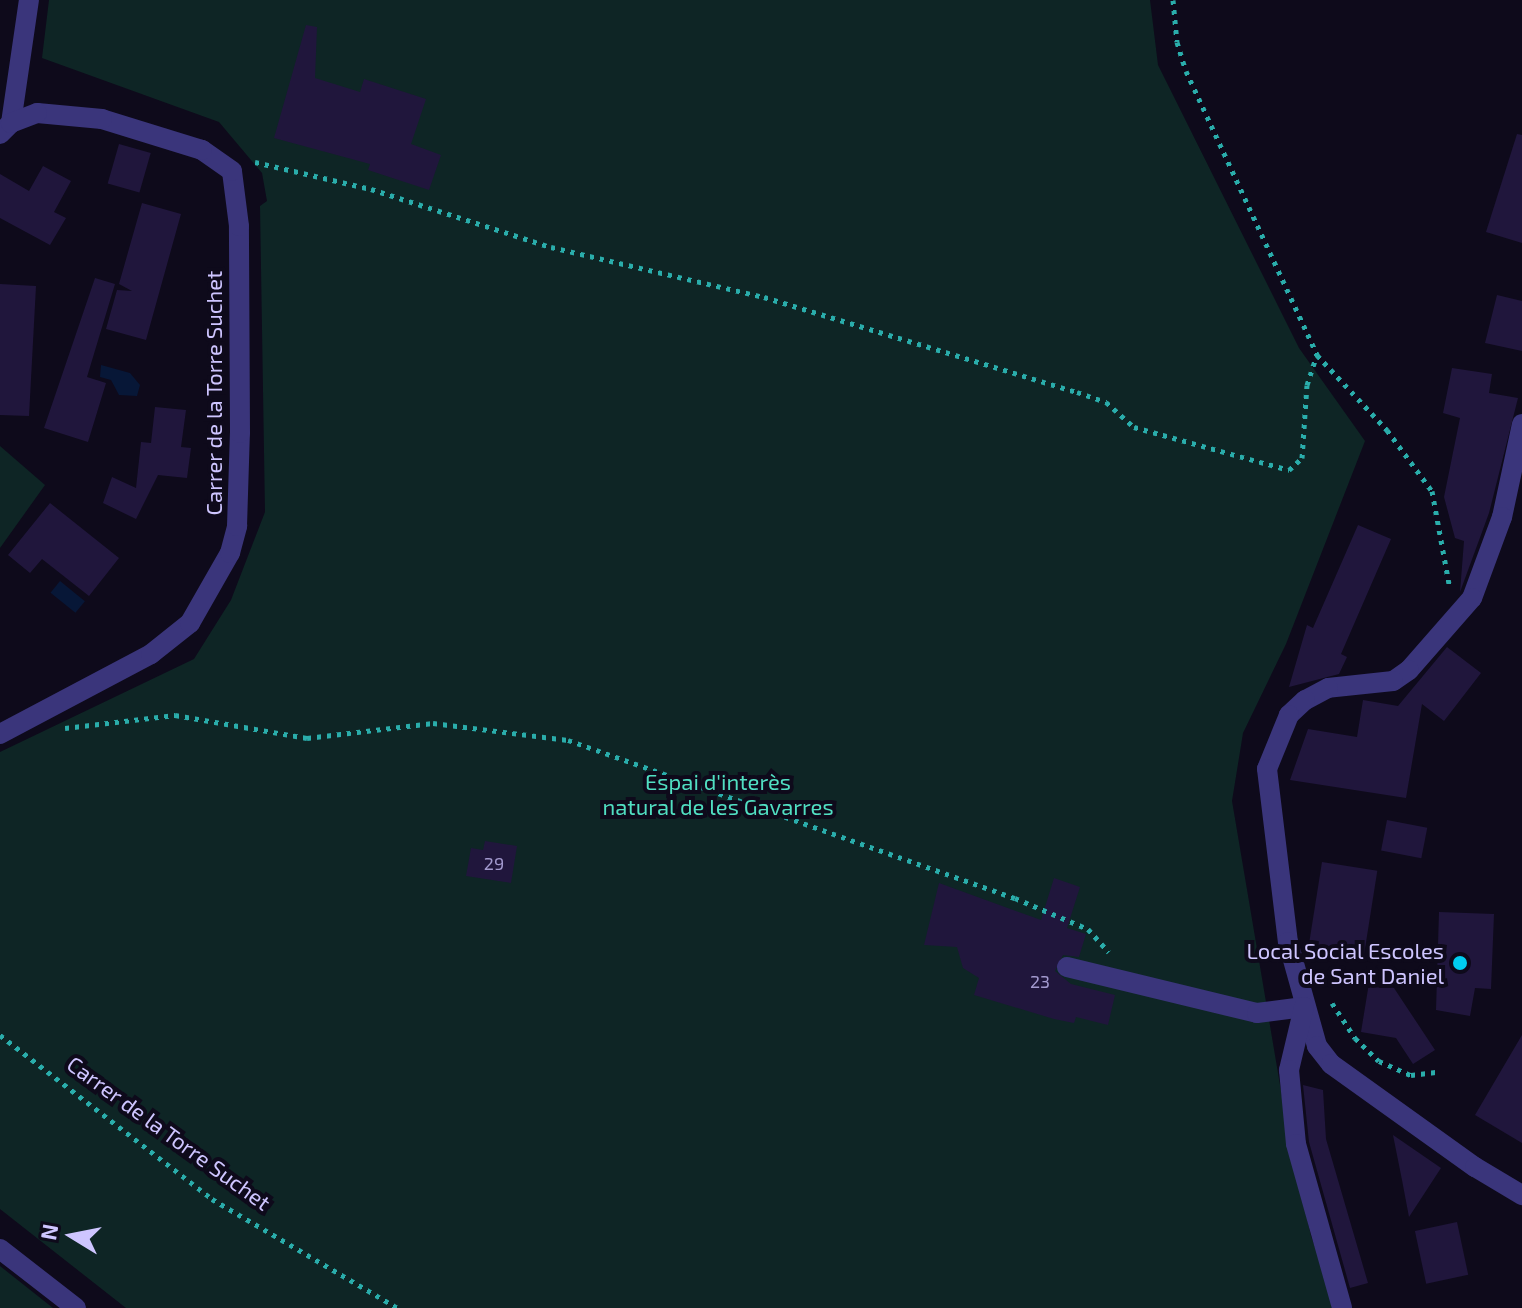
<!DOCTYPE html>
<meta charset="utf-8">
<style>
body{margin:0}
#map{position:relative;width:1522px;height:1308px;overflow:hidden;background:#0e0a1b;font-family:"Exo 2",sans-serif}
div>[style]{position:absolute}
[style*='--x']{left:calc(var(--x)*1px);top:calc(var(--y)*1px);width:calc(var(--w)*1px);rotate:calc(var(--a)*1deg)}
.green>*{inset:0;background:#0e2525}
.water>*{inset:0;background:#071737;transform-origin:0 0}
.building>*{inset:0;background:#20163c;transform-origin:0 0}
.path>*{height:5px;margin-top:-2.5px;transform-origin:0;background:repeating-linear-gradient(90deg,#2aadab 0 4px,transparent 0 10px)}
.minor>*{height:20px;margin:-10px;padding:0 10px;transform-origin:10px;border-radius:10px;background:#3a357b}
.dots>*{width:22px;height:22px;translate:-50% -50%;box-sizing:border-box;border:4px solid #0e0a1b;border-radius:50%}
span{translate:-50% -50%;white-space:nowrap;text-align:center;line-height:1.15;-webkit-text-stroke:8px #0e0a1b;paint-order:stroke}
.number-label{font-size:18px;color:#a299ce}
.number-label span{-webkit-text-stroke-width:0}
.street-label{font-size:22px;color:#cec5ff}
.park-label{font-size:22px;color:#51dfc2}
.poi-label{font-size:22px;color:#cec5ff}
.right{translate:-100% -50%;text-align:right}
.north{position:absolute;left:32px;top:1196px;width:80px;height:80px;-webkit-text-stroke:6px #0e0a1b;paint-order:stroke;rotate:280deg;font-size:22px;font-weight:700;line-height:32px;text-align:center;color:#cec5ff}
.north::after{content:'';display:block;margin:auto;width:28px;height:36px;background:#cec5ff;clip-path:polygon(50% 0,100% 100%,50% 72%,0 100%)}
</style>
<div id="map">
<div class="green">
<div style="clip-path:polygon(49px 0,1150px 0,1158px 65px,1299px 348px,1365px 441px,1286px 644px,1243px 733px,1232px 801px,1289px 1138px,1311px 1236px,1337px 1308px,126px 1308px,0 1209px,0 752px,194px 659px,231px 600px,265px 512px,260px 206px,267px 201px,262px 173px,219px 122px,42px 58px)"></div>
<div style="clip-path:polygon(0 446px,45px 485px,0 548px)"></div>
<div style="clip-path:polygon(0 1266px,53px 1308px,0 1308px)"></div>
</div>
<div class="water">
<div style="clip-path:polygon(101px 365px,130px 373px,140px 385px,137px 396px,119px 395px,111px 380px,100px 377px)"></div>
<div style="left:60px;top:581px;width:32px;height:15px;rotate:39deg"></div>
</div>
<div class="building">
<div style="clip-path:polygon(306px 25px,317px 27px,315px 78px,360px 92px,364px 79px,426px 99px,411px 144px,441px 155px,429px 190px,368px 170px,370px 164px,274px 138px)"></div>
<div style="clip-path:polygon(1517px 134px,1522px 135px,1522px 243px,1486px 232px)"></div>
<div style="left:119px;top:144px;width:33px;height:41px;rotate:16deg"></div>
<div style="clip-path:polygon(43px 166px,71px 181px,54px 212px,66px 218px,50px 245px,0 218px,0 174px,29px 191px)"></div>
<div style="clip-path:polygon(142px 203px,181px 214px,146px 340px,106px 329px,117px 290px,132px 291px,119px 284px)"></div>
<div style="clip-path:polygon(95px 278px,115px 284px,87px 377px,106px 383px,88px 442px,44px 428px)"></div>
<div style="clip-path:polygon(0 284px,36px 286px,29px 416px,0 415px)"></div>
<div style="clip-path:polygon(1497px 295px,1522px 301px,1522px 351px,1485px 343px)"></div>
<div style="clip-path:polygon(1452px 368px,1492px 374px,1489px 393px,1518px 398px,1489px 513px,1460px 592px,1464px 541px,1455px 538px,1444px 497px,1460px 418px,1443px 413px)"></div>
<div style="clip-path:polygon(155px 407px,186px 410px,181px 447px,191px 448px,187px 478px,158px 475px,136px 519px,103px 503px,112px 477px,136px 488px,141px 442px,151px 443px)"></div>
<div style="clip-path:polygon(50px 503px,119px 558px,89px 596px,42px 559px,30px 573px,8px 555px)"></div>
<div style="clip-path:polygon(1358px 525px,1391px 539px,1341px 654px,1347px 657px,1339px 674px,1289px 687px,1307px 625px,1313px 628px)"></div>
<div style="clip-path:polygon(1447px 647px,1481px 673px,1444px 721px,1422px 704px,1406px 798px,1290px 780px,1308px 729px,1357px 737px,1363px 700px,1398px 706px)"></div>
<div style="left:1387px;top:820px;width:41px;height:31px;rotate:11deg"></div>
<div style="clip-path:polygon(485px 841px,517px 846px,511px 883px,466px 876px,471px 848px,483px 850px)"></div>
<div style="left:1322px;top:862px;width:56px;height:92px;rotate:9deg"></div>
<div style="clip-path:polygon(1054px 878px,1080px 887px,1067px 928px,1086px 934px,1079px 957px,1063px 955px,1055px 971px,1071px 984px,1115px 995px,1108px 1025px,1076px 1017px,1074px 1023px,1054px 1019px,974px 995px,979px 978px,963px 968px,957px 947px,924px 945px,939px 883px,1041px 920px)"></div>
<div style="clip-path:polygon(1439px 912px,1494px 914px,1491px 989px,1475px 988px,1470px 1016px,1436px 1010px)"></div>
<div style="clip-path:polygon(1369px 983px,1394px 988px,1435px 1050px,1413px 1064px,1396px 1038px,1361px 1032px)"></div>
<div style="clip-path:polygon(1522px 1035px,1522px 1143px,1475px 1115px)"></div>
<div style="clip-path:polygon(1303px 1085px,1323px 1090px,1326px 1139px,1368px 1283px,1350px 1288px,1309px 1142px)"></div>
<div style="clip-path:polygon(1393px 1135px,1441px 1168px,1409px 1217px,1402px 1180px)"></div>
<div style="left:1457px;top:1222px;width:54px;height:43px;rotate:78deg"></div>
</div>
<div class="path">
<div style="--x:1173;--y:0;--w:42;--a:84.6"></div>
<div style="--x:1177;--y:42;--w:30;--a:73"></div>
<div style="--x:1186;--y:71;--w:313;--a:65.2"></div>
<div style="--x:1317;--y:355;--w:103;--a:47"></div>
<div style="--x:1387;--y:430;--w:76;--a:53.6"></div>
<div style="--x:1432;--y:491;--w:95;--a:79.6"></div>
<div style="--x:255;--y:162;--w:119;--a:13.1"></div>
<div style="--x:371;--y:189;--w:189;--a:17.9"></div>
<div style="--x:551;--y:247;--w:219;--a:13.2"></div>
<div style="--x:764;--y:297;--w:327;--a:16.9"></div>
<div style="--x:1077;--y:392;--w:31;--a:19"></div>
<div style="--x:1106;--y:402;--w:38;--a:42"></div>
<div style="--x:1134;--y:427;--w:161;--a:15.5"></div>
<div style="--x:1289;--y:470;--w:18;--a:-43"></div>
<div style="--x:1302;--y:458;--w:73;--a:-86.1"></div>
<div style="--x:1307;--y:385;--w:32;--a:-72"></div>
<div style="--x:65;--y:728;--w:111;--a:-6.7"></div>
<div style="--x:175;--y:715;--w:134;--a:9.9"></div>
<div style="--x:307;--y:738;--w:127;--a:-6.8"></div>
<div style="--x:433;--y:723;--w:136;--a:7.2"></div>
<div style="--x:568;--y:740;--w:474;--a:19.5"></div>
<div style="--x:1015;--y:898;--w:79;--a:23"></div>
<div style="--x:1088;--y:929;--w:31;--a:48"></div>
<div style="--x:1332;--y:1003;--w:42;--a:56.7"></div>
<div style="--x:1355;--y:1038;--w:33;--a:44"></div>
<div style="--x:1379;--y:1061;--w:35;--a:24"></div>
<div style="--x:1411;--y:1075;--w:25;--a:-7"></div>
<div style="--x:0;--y:1035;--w:268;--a:37.7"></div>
<div style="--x:212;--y:1199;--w:216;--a:30.4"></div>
</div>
<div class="minor">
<div style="--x:0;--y:134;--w:16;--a:-45"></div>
<div style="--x:11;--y:123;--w:124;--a:-81.7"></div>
<div style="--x:1522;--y:424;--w:95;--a:102.1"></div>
<div style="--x:1502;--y:517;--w:86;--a:110.3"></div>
<div style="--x:1472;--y:598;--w:96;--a:131.2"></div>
<div style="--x:1409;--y:670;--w:19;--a:145"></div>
<div style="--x:1393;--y:681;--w:65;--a:173.9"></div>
<div style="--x:1328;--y:688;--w:26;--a:152"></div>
<div style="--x:1305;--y:700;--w:22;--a:137"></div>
<div style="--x:1289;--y:715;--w:58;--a:112.2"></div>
<div style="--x:1267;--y:769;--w:174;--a:83.1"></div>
<div style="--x:1288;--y:942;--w:108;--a:74.4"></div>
<div style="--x:1317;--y:1046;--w:23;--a:52"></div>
<div style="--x:1331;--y:1064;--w:177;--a:35.6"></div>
<div style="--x:1475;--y:1167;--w:55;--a:30.8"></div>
<div style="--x:0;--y:734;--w:171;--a:-27.9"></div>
<div style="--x:151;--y:654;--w:50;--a:-38.5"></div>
<div style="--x:190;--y:623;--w:81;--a:-60.3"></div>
<div style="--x:230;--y:553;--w:28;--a:-75"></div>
<div style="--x:237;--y:526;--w:93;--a:-88.2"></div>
<div style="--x:240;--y:433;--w:207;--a:-90.3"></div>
<div style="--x:239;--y:226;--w:55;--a:-97.3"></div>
<div style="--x:232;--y:171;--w:37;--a:-145"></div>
<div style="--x:202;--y:150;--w:105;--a:-162.8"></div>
<div style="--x:102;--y:119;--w:65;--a:-174.7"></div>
<div style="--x:37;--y:113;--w:28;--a:159"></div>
<div style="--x:1067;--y:967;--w:195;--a:13.6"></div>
<div style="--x:1257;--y:1013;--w:47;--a:-7.3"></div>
<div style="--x:1304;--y:1007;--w:65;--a:103.4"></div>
<div style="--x:1289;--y:1070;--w:74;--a:84.6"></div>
<div style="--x:1296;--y:1144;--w:170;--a:74.3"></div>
<div style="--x:0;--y:1249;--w:96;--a:37.8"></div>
</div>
<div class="dots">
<div style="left:1460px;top:963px;background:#00cdf0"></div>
</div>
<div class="number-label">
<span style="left:494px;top:863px">29</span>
<span style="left:1040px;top:981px">23</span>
</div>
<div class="street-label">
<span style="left:214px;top:393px;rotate:-90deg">Carrer de la Torre Suchet</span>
<span style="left:169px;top:1133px;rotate:36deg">Carrer de la Torre Suchet</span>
</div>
<div class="park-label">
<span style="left:718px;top:794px">Espai d'interès<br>natural de les Gavarres</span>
</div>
<div class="poi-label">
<span class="right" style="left:1444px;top:963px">Local Social Escoles<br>de Sant Daniel</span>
</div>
<div class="north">N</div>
</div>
